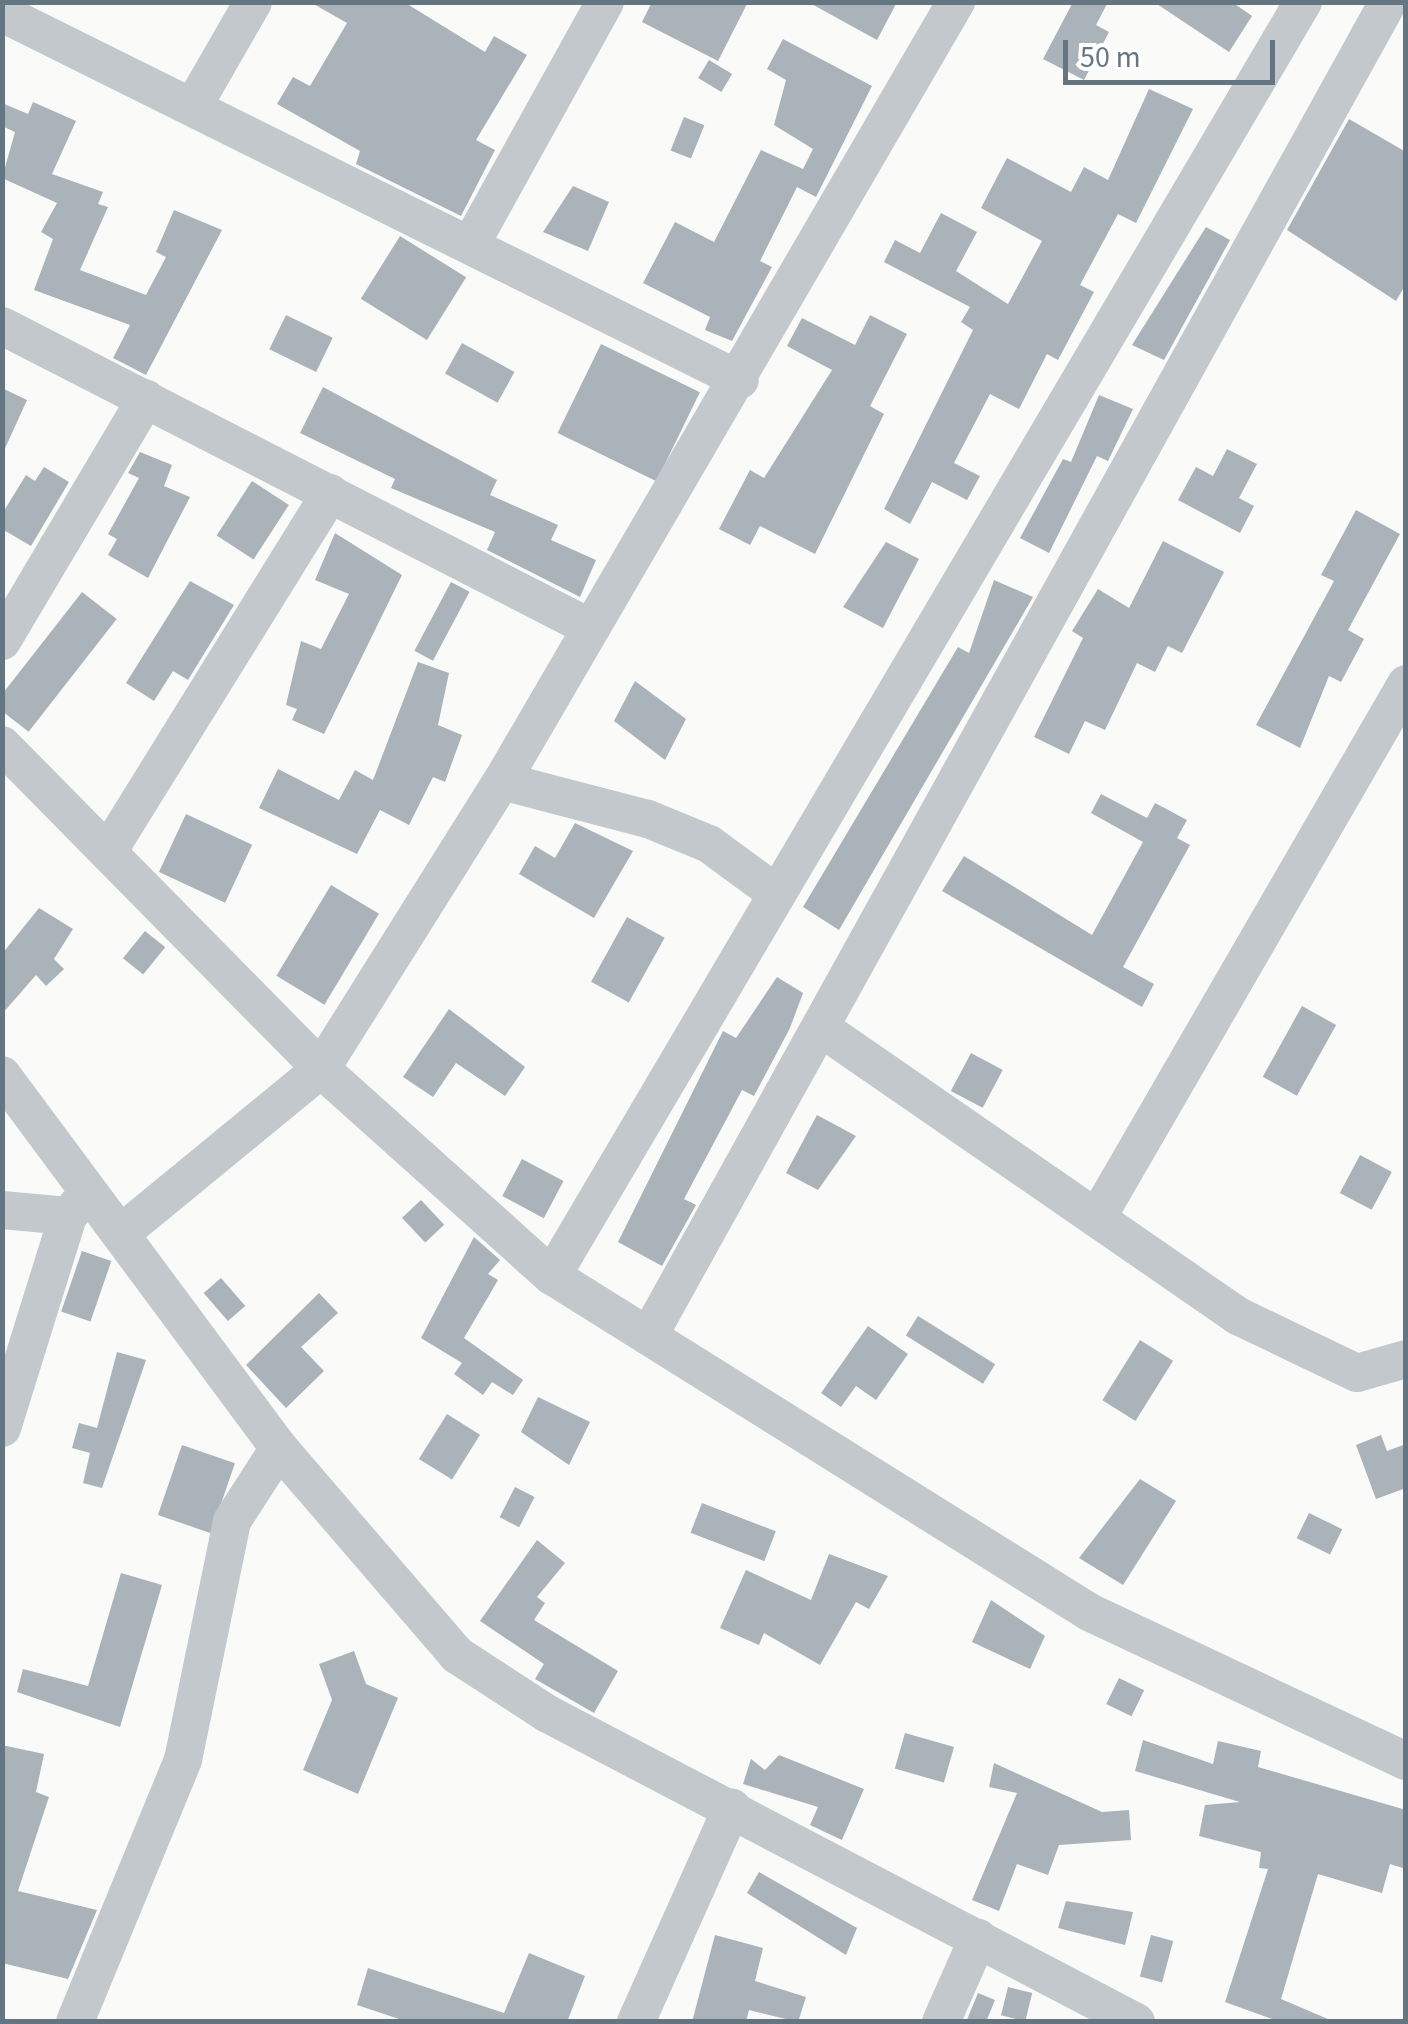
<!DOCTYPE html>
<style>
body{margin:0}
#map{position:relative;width:1408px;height:2024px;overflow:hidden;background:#fafaf8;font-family:"Source Sans 3",sans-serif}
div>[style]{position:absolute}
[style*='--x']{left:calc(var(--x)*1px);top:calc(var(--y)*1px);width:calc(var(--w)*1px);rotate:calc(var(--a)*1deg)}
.building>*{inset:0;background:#aab3b9;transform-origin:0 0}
.minor>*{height:38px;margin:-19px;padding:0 19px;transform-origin:19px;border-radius:19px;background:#c3c8cc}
span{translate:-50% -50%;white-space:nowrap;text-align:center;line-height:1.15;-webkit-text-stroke:10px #fff;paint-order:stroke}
.frame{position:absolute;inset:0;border:5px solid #657683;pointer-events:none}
.scale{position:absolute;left:1063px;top:40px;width:212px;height:45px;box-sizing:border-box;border:5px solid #657683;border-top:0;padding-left:12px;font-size:30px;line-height:35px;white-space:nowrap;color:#657683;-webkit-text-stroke:8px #fff;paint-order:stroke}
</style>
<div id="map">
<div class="building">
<div style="clip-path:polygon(310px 2px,404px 2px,485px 52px,494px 36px,527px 55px,476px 140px,495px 150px,461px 216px,356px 164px,360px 151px,277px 104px,293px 77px,310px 86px,347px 23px)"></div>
<div style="clip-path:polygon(652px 2px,748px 2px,718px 61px,642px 22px)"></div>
<div style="clip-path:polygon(808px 2px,897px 2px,877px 40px)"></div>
<div style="clip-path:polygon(1073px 2px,1108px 2px,1096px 25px,1109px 32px,1084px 80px,1043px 59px)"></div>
<div style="clip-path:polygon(1154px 2px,1232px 2px,1252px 16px,1229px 52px)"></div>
<div style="clip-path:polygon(783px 39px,872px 86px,816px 197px,797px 187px,760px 261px,772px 267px,732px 341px,705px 330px,710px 317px,643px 283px,675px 222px,714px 242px,761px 150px,803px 169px,813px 149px,774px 125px,786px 80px,767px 69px)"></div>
<div style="left:709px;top:60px;width:27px;height:21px;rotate:31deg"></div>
<div style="clip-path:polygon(1149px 89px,1193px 109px,1136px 223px,1118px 214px,1080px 285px,1094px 292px,1058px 360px,1047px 354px,1019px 409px,990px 394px,954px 463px,980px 476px,967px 500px,932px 482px,910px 524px,884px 509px,973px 330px,961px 322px,970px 307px,884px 262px,895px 240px,920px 253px,941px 213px,977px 232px,956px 271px,1008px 304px,1042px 241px,981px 208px,1007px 158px,1071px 192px,1084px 167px,1108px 180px)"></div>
<div style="clip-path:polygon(33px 102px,76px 121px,52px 174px,103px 192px,98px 204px,108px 207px,80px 270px,146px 295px,166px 257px,156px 252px,174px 210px,222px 230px,146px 375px,113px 358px,130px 325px,34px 290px,53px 239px,41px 232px,57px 203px,2px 178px,15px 132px,2px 126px,2px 103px,28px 114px)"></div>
<div style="left:684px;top:117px;width:22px;height:36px;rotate:22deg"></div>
<div style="clip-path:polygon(1349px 119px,1406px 152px,1406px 284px,1396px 301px,1287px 230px)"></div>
<div style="clip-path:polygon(573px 186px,609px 202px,588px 251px,543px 232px)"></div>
<div style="clip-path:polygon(1206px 227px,1230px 240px,1164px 360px,1132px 345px)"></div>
<div style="left:400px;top:236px;width:78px;height:74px;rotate:32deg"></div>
<div style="left:286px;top:315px;width:52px;height:38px;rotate:26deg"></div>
<div style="clip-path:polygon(870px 315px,907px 334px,870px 406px,884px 414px,815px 554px,760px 526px,750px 545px,719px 529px,750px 470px,764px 478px,832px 370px,787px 346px,802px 318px,855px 345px)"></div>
<div style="left:462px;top:343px;width:60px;height:35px;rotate:29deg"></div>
<div style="left:601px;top:344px;width:110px;height:99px;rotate:26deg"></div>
<div style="clip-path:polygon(323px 387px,497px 480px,490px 495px,558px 525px,551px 540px,596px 560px,580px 597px,487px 550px,495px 532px,391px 488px,395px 479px,300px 433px)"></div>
<div style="clip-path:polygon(2px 388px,27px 400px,2px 455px)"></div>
<div style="clip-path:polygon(1099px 395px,1133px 409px,1108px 461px,1097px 456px,1049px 553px,1020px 538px,1063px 459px,1071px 462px)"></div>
<div style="clip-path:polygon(1227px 449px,1257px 464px,1239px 498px,1254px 506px,1240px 533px,1178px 500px,1196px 467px,1213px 476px)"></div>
<div style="clip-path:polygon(140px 452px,172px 465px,164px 486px,190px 497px,148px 578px,108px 555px,117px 539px,108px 534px,139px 478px,128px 473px)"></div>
<div style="clip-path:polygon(44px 467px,69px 482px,31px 546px,2px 529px,2px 514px,26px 475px,35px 481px)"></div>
<div style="left:252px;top:481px;width:44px;height:65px;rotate:33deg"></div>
<div style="clip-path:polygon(1356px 510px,1400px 534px,1348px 630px,1364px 639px,1341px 682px,1329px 676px,1300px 748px,1256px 725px,1334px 581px,1321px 575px)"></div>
<div style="clip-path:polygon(335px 533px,402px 575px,324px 734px,292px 720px,297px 709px,286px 705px,301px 641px,321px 649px,349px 594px,315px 580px)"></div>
<div style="clip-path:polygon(1163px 541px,1224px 572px,1182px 653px,1168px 646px,1155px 672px,1137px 663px,1105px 730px,1085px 721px,1069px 754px,1034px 737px,1083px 638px,1072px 631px,1098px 589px,1129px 608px)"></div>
<div style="clip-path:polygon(886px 542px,919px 559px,883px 628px,843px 607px)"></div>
<div style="clip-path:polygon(994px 580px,1033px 597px,839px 930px,803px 907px,958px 647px,969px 653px)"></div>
<div style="clip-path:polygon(190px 581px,234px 605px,188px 680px,173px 671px,154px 701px,126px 683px)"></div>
<div style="left:451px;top:582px;width:21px;height:78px;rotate:28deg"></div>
<div style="left:82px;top:592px;width:44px;height:143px;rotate:38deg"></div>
<div style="clip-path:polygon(418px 662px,449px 673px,438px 725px,462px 735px,445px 782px,433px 777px,409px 825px,380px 810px,357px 854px,259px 808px,278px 769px,339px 800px,355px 770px,373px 780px)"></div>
<div style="clip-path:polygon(635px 681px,686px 719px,665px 760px,614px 721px)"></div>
<div style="clip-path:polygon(1101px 794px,1147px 818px,1155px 803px,1187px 820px,1177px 838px,1190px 845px,1123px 967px,1154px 984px,1142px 1007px,942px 891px,964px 856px,1092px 935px,1143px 842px,1091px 813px)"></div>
<div style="left:186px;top:814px;width:73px;height:64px;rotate:25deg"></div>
<div style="clip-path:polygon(575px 823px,633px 851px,594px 918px,519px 874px,535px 846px,555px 858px)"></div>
<div style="left:331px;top:885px;width:56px;height:106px;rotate:31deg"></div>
<div style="clip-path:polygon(39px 908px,73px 929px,54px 959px,64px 969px,46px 986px,36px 975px,2px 1014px,2px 954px)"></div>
<div style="left:627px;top:917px;width:43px;height:74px;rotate:29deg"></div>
<div style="left:145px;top:931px;width:26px;height:35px;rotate:39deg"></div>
<div style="clip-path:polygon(777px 977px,803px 993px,790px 1028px,754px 1096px,742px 1090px,684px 1199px,696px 1205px,662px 1266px,618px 1242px,723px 1031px,736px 1038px)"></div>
<div style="left:1302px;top:1006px;width:39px;height:81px;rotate:29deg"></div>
<div style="clip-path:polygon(449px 1009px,525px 1067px,505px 1096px,456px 1063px,433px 1097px,403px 1077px)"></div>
<div style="left:971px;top:1053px;width:36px;height:43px;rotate:28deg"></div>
<div style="clip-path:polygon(817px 1115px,856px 1136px,818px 1190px,786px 1173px)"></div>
<div style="left:1360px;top:1155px;width:36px;height:43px;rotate:28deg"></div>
<div style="left:522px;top:1159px;width:47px;height:42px;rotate:28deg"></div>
<div style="left:421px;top:1200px;width:34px;height:26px;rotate:47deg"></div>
<div style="clip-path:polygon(474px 1237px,500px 1260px,488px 1274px,498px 1280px,464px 1338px,523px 1380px,513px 1395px,492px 1382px,483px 1395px,454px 1374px,462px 1363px,421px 1338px)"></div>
<div style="left:82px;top:1251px;width:31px;height:64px;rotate:19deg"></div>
<div style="left:221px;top:1278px;width:37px;height:23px;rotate:49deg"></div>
<div style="clip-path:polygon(319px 1293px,338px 1313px,301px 1347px,324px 1371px,286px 1408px,246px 1365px)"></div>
<div style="left:918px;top:1316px;width:91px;height:23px;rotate:32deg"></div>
<div style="clip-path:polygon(868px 1326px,908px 1354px,876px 1400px,856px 1386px,841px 1407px,821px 1393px)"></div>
<div style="left:1140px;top:1340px;width:39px;height:71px;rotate:32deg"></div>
<div style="clip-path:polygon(117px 1352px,146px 1360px,102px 1488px,83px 1483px,90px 1453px,72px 1448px,79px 1423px,97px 1428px)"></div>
<div style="clip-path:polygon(538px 1397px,590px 1422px,569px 1465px,521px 1432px)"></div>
<div style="left:447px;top:1414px;width:39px;height:53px;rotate:32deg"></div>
<div style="clip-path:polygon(1381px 1435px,1387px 1451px,1406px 1444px,1406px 1488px,1376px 1499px,1356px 1445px)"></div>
<div style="left:182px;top:1445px;width:56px;height:74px;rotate:19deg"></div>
<div style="clip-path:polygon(1140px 1479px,1176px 1501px,1123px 1585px,1079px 1558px)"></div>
<div style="left:515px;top:1487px;width:22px;height:34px;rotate:27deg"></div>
<div style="left:702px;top:1503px;width:79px;height:32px;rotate:21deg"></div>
<div style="left:1309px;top:1513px;width:37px;height:28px;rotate:26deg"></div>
<div style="clip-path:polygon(537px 1540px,565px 1563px,537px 1597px,545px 1603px,534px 1620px,618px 1671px,594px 1713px,535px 1679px,544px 1664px,480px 1621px)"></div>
<div style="clip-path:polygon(829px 1554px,888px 1576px,869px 1609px,856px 1602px,820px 1665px,764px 1633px,759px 1645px,720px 1628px,746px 1570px,811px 1600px)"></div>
<div style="clip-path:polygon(121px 1573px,162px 1585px,120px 1727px,17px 1692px,23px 1669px,88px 1686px)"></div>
<div style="clip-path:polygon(991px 1600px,1045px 1636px,1030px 1669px,972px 1642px)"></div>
<div style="clip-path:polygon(354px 1651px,366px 1684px,398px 1698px,358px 1794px,303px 1770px,332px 1700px,319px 1664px)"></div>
<div style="left:1119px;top:1678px;width:28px;height:29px;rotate:26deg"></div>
<div style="left:905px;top:1733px;width:51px;height:37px;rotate:16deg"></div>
<div style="clip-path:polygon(1143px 1740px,1213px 1764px,1218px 1741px,1261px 1751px,1258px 1767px,1406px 1810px,1406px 1869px,1390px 1864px,1382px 1893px,1318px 1874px,1281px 1999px,1335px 2022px,1280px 2022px,1225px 2002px,1268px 1869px,1259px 1868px,1261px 1852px,1199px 1836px,1205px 1805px,1240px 1802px,1135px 1771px)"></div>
<div style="clip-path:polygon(2px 1745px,44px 1754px,36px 1792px,49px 1797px,18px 1891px,97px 1910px,68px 1979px,2px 1963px)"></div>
<div style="clip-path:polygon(779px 1755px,864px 1789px,842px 1840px,810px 1825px,818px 1807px,743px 1784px,751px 1759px,765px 1770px)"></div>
<div style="clip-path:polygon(994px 1763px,1102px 1812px,1129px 1810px,1131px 1840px,1059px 1845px,1048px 1875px,1017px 1864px,999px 1911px,972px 1900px,1017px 1793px,989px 1787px)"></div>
<div style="clip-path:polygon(759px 1872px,857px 1928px,846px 1955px,747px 1893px)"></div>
<div style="clip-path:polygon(1066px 1901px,1133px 1912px,1125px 1945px,1058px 1928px)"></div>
<div style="clip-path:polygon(715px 1935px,763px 1948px,755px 1981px,806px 1997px,798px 2022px,749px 2010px,746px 2022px,692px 2022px)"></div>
<div style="left:1151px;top:1935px;width:23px;height:43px;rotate:15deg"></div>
<div style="clip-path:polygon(529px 1953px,585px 1976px,567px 2022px,408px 2022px,357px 2005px,368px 1968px,504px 2013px)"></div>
<div style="left:1008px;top:1987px;width:25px;height:29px;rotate:14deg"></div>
<div style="clip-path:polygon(978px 1993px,995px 2000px,986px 2022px,966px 2022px)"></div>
</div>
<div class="minor">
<div style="--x:2;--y:13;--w:824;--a:26.44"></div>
<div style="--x:195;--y:103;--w:116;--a:-60.1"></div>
<div style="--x:472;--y:242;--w:274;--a:-61"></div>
<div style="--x:2;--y:326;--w:657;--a:27.15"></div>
<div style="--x:2;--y:641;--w:282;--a:-59.3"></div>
<div style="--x:2;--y:745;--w:455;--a:45.4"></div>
<div style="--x:321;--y:1069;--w:310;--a:41.9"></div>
<div style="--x:552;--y:1276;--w:633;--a:32.03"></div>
<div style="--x:1089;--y:1612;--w:350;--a:25.2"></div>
<div style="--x:502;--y:781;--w:151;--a:14.6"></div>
<div style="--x:648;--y:819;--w:66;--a:22.3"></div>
<div style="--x:709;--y:844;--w:79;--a:36.3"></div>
<div style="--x:109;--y:850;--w:420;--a:-58.2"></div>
<div style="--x:824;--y:1030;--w:503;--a:34.64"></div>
<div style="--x:1238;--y:1316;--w:132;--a:25.6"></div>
<div style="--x:1357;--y:1373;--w:51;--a:-15.9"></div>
<div style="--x:2;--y:1075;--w:465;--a:53.4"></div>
<div style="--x:279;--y:1448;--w:273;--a:49.3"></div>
<div style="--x:457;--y:1655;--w:108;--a:33"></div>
<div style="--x:548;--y:1714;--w:664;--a:27.65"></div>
<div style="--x:2;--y:1210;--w:66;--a:5.2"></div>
<div style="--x:68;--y:1216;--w:21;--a:-49"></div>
<div style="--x:1097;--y:1218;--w:617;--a:-59.94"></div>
<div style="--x:125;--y:1230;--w:254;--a:-39.4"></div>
<div style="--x:321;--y:1069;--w:340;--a:-57.9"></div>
<div style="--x:502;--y:781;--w:902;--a:-59.77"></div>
<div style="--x:552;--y:1276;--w:1479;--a:-59.48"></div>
<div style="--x:652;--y:1330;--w:1518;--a:-61"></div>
<div style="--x:2;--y:1428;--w:222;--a:-72.7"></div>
<div style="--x:75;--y:2022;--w:283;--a:-67.6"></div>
<div style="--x:183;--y:1760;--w:244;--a:-78.4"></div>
<div style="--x:232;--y:1521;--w:87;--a:-57.2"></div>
<div style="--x:636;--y:2022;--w:235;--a:-65.9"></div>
<div style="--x:941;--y:2022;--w:92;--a:-66.2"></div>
</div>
<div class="frame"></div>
<div class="scale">50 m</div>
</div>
